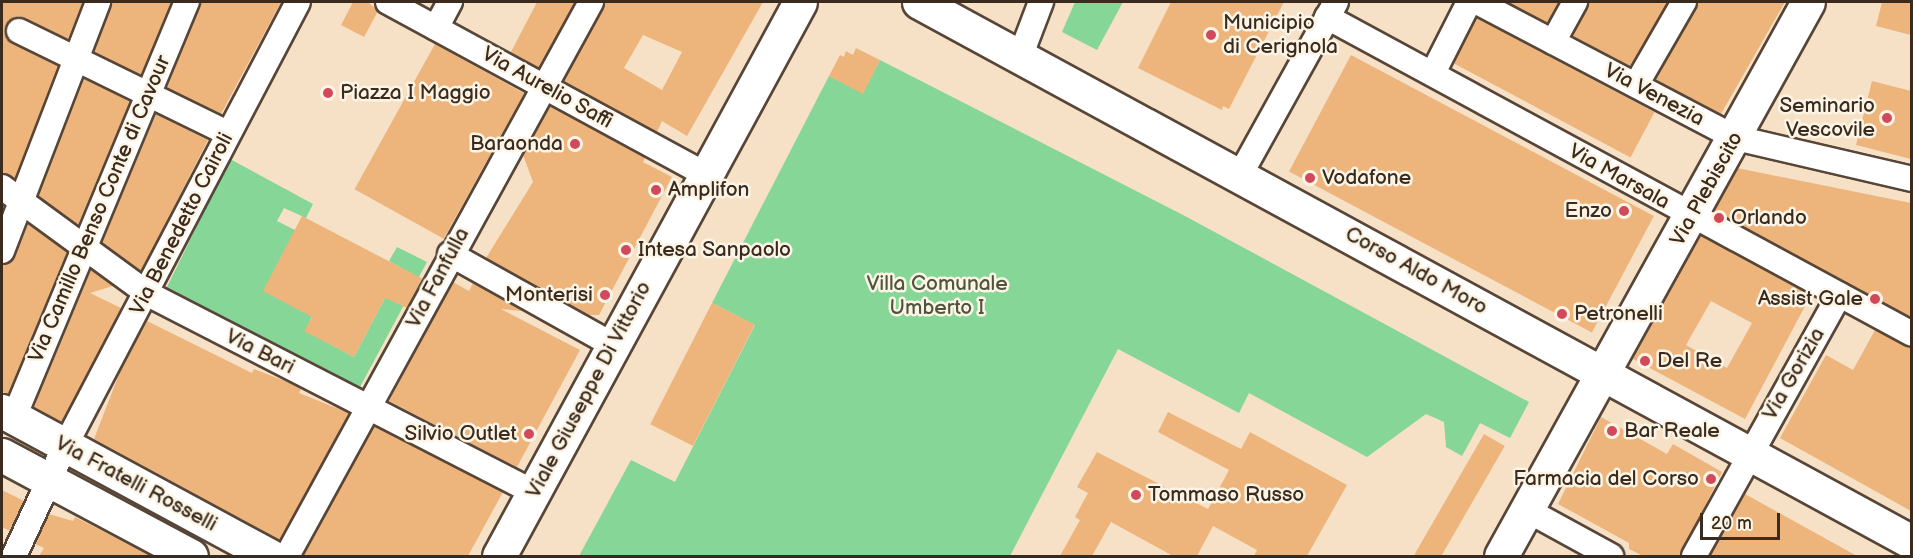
<!DOCTYPE html>
<style>
body{margin:0}
#map{position:relative;width:1913px;height:558px;overflow:hidden;background:#f6e1c7;font-family:"Balsamiq Sans",sans-serif}
div>[style]{position:absolute}
[style*='--x']{left:calc(var(--x)*1px);top:calc(var(--y)*1px);width:calc(var(--w)*1px);rotate:calc(var(--a)*1deg)}
.green>*{inset:0;background:#85d697}
.building>*{inset:0;background:#edb47c;transform-origin:0 0}
.roads{filter:drop-shadow(2px 0 #574537) drop-shadow(-2px 0 #574537) drop-shadow(0 2px #574537) drop-shadow(0 -2px #574537)}
.street>*{height:24px;margin:-12px;padding:0 12px;transform-origin:12px;border-radius:12px;background:#fff}
.secondary>*{height:33px;margin:-16.5px;padding:0 16.5px;transform-origin:16.5px;border-radius:16.5px;background:#fff}
.dots>*{width:16px;height:16px;translate:-50% -50%;box-sizing:border-box;border:3px solid #fcf5e5;border-radius:50%}
span{translate:-50% -50%;white-space:nowrap;text-align:center;line-height:1.15;-webkit-text-stroke:5px #fcf5e5;paint-order:stroke}
.poi-label{font-size:21px;color:#3b2a1e}
.left{translate:0 -50%;text-align:left}
.right{translate:-100% -50%;text-align:right}
.street-label{font-size:21px;color:#3b2a1e}
.park-label{font-size:21px;color:#4e553c}
.frame{position:absolute;inset:0;border:3px solid #3b2a1e;pointer-events:none}
.scale{position:absolute;left:1700px;top:513px;width:80px;height:27px;box-sizing:border-box;border:3px solid #3b2a1e;border-top:0;padding-left:8px;font-size:18px;line-height:21px;white-space:nowrap;color:#3b2a1e;-webkit-text-stroke:4px #fcf5e5;paint-order:stroke}
</style>
<div id="map">
<div class="green">
<div style="clip-path:polygon(1075px 2px,1123px 2px,1097px 50px,1062px 32px)"></div>
<div style="clip-path:polygon(880px 60px,1185px 216px,1529px 402px,1510px 438px,1480px 423px,1462px 456px,1446px 447px,1444px 422px,1426px 414px,1367px 457px,1249px 393px,1239px 413px,1118px 349px,1010px 556px,579px 556px,631px 460px,675px 482px,755px 325px,712px 303px,829px 76px,863px 93px)"></div>
<div style="clip-path:polygon(230px 159px,313px 204px,306px 218px,284px 208px,277px 221px,295px 230px,312px 316px,305px 331px,354px 357px,385px 298px,414px 275px,389px 261px,397px 247px,427px 262px,360px 387px,166px 289px)"></div>
</div>
<div class="building">
<div style="clip-path:polygon(2px 2px,83px 2px,68px 39px,25px 18px,12px 19px,6px 25px,7px 38px,12px 43px,58px 66px,15px 179px,2px 173px)"></div>
<div style="clip-path:polygon(112px 2px,172px 2px,141px 75px,94px 52px)"></div>
<div style="clip-path:polygon(201px 2px,281px 2px,221px 114px,167px 88px)"></div>
<div style="clip-path:polygon(353px 2px,368px 2px,378px 11px,364px 37px,341px 25px)"></div>
<div style="clip-path:polygon(537px 2px,575px 2px,539px 68px,511px 52px)"></div>
<div style="clip-path:polygon(evenodd,605px 2px,763px 2px,687px 136px,662px 121px,657px 132px,564px 81px,605px 2px,643px 35px,682px 52px,662px 90px,624px 68px,643px 35px)"></div>
<div style="clip-path:polygon(1171px 2px,1284px 2px,1229px 109px,1223px 106px,1222px 110px,1138px 68px)"></div>
<div style="clip-path:polygon(1507px 2px,1559px 2px,1547px 23px)"></div>
<div style="clip-path:polygon(1589px 2px,1668px 2px,1630px 66px,1573px 36px)"></div>
<div style="clip-path:polygon(1698px 2px,1785px 2px,1721px 114px,1656px 80px)"></div>
<div style="clip-path:polygon(1882px 2px,1911px 2px,1911px 35px,1876px 26px)"></div>
<div style="left:1477px;top:18px;width:201px;height:51px;rotate:28deg"></div>
<div style="left:435px;top:44px;width:102px;height:166px;rotate:29deg"></div>
<div style="clip-path:polygon(856px 48px,880px 60px,863px 94px,829px 76px,840px 55px,844px 57px,846px 51px,853px 55px)"></div>
<div style="left:1351px;top:55px;width:343px;height:132px;rotate:28deg"></div>
<div style="clip-path:polygon(84px 79px,130px 101px,78px 225px,38px 196px)"></div>
<div style="clip-path:polygon(1872px 81px,1911px 91px,1911px 159px,1856px 145px)"></div>
<div style="clip-path:polygon(550px 106px,645px 158px,643px 162px,672px 177px,599px 315px,588px 315px,486px 258px,533px 182px,523px 155px)"></div>
<div style="clip-path:polygon(156px 114px,208px 140px,141px 271px,102px 243px)"></div>
<div style="clip-path:polygon(1737px 168px,1911px 203px,1911px 318px,1714px 210px)"></div>
<div style="clip-path:polygon(302px 216px,423px 279px,407px 308px,385px 298px,354px 357px,304px 331px,312px 317px,263px 291px)"></div>
<div style="clip-path:polygon(28px 224px,67px 252px,8px 394px,2px 392px,2px 265px,15px 257px)"></div>
<div style="clip-path:polygon(evenodd,1700px 235px,1811px 295px,1745px 419px,1633px 359px,1700px 235px,1711px 301px,1752px 323px,1727px 368px,1686px 345px,1711px 301px)"></div>
<div style="clip-path:polygon(91px 270px,113px 286px,90px 293px,121px 308px,62px 422px,34px 407px)"></div>
<div style="clip-path:polygon(453px 282px,469px 291px,473px 283px,522px 311px,501px 309px,580px 350px,517px 467px,389px 401px)"></div>
<div style="left:712px;top:303px;width:48px;height:136px;rotate:27deg"></div>
<div style="clip-path:polygon(147px 321px,252px 373px,254px 369px,290px 383px,301px 389px,299px 393px,349px 413px,280px 540px,94px 439px,121px 369px)"></div>
<div style="clip-path:polygon(1875px 330px,1911px 348px,1911px 511px,1780px 438px,1826px 355px,1853px 370px)"></div>
<div style="clip-path:polygon(1168px 412px,1241px 449px,1250px 432px,1347px 485px,1307px 556px,1254px 556px,1257px 550px,1213px 526px,1197px 556px,1173px 556px,1111px 522px,1092px 556px,1060px 556px,1080px 520px,1075px 517px,1088px 493px,1077px 487px,1097px 452px,1208px 509px,1229px 470px,1158px 432px)"></div>
<div style="clip-path:polygon(1601px 417px,1667px 454px,1673px 444px,1722px 472px,1680px 556px,1643px 556px,1629px 549px,1629px 543px,1558px 504px)"></div>
<div style="clip-path:polygon(374px 426px,503px 492px,468px 556px,304px 555px)"></div>
<div style="left:1484px;top:434px;width:24px;height:139px;rotate:30deg"></div>
<div style="clip-path:polygon(2px 490px,24px 501px,10px 531px,2px 527px)"></div>
<div style="clip-path:polygon(1745px 494px,1857px 556px,1710px 556px)"></div>
<div style="clip-path:polygon(49px 514px,73px 521px,75px 517px,152px 556px,39px 556px,44px 548px,35px 544px)"></div>
</div>
<div class="roads">
<div class="street">
<div style="--x:388;--y:2;--w:362;--a:28.5"></div>
<div style="--x:1477;--y:2;--w:293;--a:27.7"></div>
<div style="--x:1736;--y:138;--w:181;--a:13.1"></div>
<div style="--x:1327;--y:17;--w:665;--a:28.45"></div>
<div style="--x:436;--y:28;--w:30;--a:-62"></div>
<div style="--x:19;--y:31;--w:232;--a:26.1"></div>
<div style="--x:1553;--y:42;--w:46;--a:-61.2"></div>
<div style="--x:1020;--y:57;--w:59;--a:-69.1"></div>
<div style="--x:1433;--y:73;--w:80;--a:-63.1"></div>
<div style="--x:1636;--y:85;--w:96;--a:-60"></div>
<div style="--x:1240;--y:175;--w:198;--a:-61"></div>
<div style="--x:2;--y:187;--w:181;--a:36.2"></div>
<div style="--x:148;--y:294;--w:434;--a:27.2"></div>
<div style="--x:2;--y:251;--w:267;--a:-68.9"></div>
<div style="--x:450;--y:254;--w:187;--a:29.2"></div>
<div style="--x:14;--y:417;--w:450;--a:-67.4"></div>
<div style="--x:1527;--y:510;--w:96;--a:28.7"></div>
<div style="--x:14;--y:556;--w:121;--a:-65.1"></div>
<div style="--x:65;--y:446;--w:501;--a:-62.31"></div>
<div style="--x:287;--y:556;--w:632;--a:-61.24"></div>
<div style="--x:1694;--y:556;--w:299;--a:-60.9"></div>
</div>
<div class="secondary">
<div style="--x:919;--y:2;--w:1130;--a:28.54"></div>
<div style="--x:2;--y:411;--w:305;--a:28.4"></div>
<div style="--x:2;--y:455;--w:214;--a:28.1"></div>
<div style="--x:499;--y:556;--w:630;--a:-61.48"></div>
<div style="--x:1501;--y:556;--w:633;--a:-61.01"></div>
</div>
</div>
<div class="dots">
<div style="left:1211px;top:35px;background:#d1495b"></div>
<div style="left:328px;top:93px;background:#d1495b"></div>
<div style="left:1887px;top:118px;background:#d1495b"></div>
<div style="left:575px;top:144px;background:#d1495b"></div>
<div style="left:1310px;top:178px;background:#d1495b"></div>
<div style="left:656px;top:190px;background:#d1495b"></div>
<div style="left:1624px;top:211px;background:#d1495b"></div>
<div style="left:1719px;top:218px;background:#d1495b"></div>
<div style="left:626px;top:250px;background:#d1495b"></div>
<div style="left:605px;top:295px;background:#d1495b"></div>
<div style="left:1875px;top:299px;background:#d1495b"></div>
<div style="left:1562px;top:314px;background:#d1495b"></div>
<div style="left:1645px;top:361px;background:#d1495b"></div>
<div style="left:1612px;top:431px;background:#d1495b"></div>
<div style="left:529px;top:434px;background:#d1495b"></div>
<div style="left:1711px;top:479px;background:#d1495b"></div>
<div style="left:1136px;top:495px;background:#d1495b"></div>
</div>
<div class="poi-label">
<span class="left" style="left:1223px;top:35px">Municipio<br>di Cerignola</span>
<span class="left" style="left:340px;top:93px">Piazza I Maggio</span>
<span class="right" style="left:1875px;top:118px">Seminario<br>Vescovile</span>
<span class="right" style="left:563px;top:144px">Baraonda</span>
<span class="left" style="left:1322px;top:178px">Vodafone</span>
<span class="left" style="left:668px;top:190px">Amplifon</span>
<span class="right" style="left:1612px;top:211px">Enzo</span>
<span class="left" style="left:1731px;top:218px">Orlando</span>
<span class="left" style="left:638px;top:250px">Intesa Sanpaolo</span>
<span class="right" style="left:593px;top:295px">Monterisi</span>
<span class="right" style="left:1863px;top:299px">Assist Gale</span>
<span class="left" style="left:1574px;top:314px">Petronelli</span>
<span class="left" style="left:1657px;top:361px">Del Re</span>
<span class="left" style="left:1624px;top:431px">Bar Reale</span>
<span class="right" style="left:517px;top:434px">Silvio Outlet</span>
<span class="right" style="left:1699px;top:479px">Farmacia del Corso</span>
<span class="left" style="left:1148px;top:495px">Tommaso Russo</span>
</div>
<div class="street-label">
<span style="left:547px;top:88px;rotate:29deg">Via Aurelio Saffi</span>
<span style="left:1654px;top:95px;rotate:28deg">Via Venezia</span>
<span style="left:1619px;top:177px;rotate:29deg">Via Marsala</span>
<span style="left:1707px;top:189px;rotate:-61deg">Via Plebiscito</span>
<span style="left:100px;top:209px;rotate:-67deg">Via Camillo Benso Conte di Cavour</span>
<span style="left:182px;top:224px;rotate:-63deg">Via Benedetto Cairoli</span>
<span style="left:1416px;top:271px;rotate:29deg">Corso Aldo Moro</span>
<span style="left:438px;top:278px;rotate:-62deg">Via Fanfulla</span>
<span style="left:260px;top:352px;rotate:27deg">Via Bari</span>
<span style="left:1794px;top:374px;rotate:-60deg">Via Gorizia</span>
<span style="left:589px;top:390px;rotate:-62deg">Viale Giuseppe Di Vittorio</span>
<span style="left:136px;top:484px;rotate:28deg">Via Fratelli Rosselli</span>
</div>
<div class="park-label">
<span style="left:937px;top:296px">Villa Comunale<br>Umberto I</span>
</div>
<div class="frame"></div>
<div class="scale">20 m</div>
</div>
